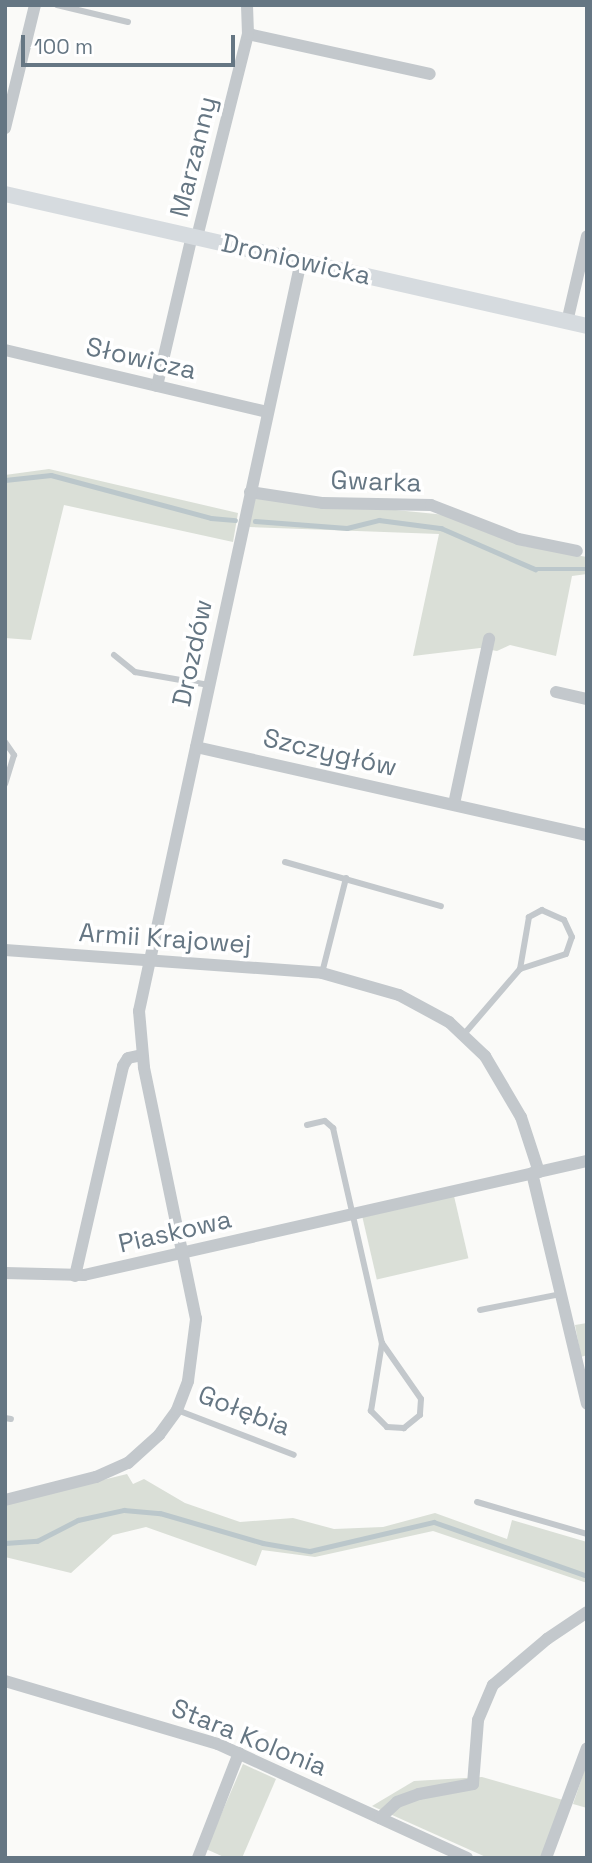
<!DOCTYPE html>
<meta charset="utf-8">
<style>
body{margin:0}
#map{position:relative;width:592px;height:1863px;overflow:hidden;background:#fafaf8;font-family:"Space Grotesk",sans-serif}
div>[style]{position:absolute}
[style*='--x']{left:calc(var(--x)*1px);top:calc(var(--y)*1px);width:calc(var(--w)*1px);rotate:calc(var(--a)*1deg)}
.green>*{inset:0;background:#dadfd7;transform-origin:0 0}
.stream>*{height:4.5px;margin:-2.25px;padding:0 2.25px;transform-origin:2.25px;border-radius:2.25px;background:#bbc7cb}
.lane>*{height:6px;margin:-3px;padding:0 3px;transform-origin:3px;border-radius:3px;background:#c3c8cc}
.street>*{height:12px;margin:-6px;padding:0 6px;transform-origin:6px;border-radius:6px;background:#c3c8cc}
.secondary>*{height:16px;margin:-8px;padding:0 8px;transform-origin:8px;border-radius:8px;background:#d6dbdf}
span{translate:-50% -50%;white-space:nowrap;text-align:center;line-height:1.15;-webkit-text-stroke:7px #fff;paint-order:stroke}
.street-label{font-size:26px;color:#657683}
.frame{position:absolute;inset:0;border:7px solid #657683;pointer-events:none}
.scale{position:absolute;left:21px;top:35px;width:214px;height:32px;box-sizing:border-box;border:4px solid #657683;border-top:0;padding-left:9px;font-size:21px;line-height:24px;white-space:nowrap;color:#657683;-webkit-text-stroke:5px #fff;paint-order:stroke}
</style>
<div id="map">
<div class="green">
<div style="clip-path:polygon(49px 469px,238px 513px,233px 542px,64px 505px,31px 640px,5px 638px,5px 475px)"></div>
<div style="clip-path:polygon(255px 496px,446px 515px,524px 546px,587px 557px,587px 574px,572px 576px,556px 656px,510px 645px,497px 651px,480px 648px,413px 656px,439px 534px,249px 527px)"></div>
<div style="left:454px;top:1196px;width:64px;height:94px;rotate:77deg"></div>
<div style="clip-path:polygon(587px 1323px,587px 1355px,581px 1357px,575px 1325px)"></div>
<div style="clip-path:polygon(127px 1474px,133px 1484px,144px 1479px,185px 1503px,240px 1522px,293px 1518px,334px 1529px,383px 1527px,435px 1513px,507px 1539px,512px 1520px,587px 1542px,587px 1583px,433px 1531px,315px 1557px,262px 1550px,256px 1566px,146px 1527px,113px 1535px,71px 1573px,5px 1557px,5px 1504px)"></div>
<div style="clip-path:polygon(587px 1763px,587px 1808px,573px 1804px)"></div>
<div style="clip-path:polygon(243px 1764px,276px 1779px,242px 1858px,226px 1858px,206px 1849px)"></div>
<div style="clip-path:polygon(482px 1777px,563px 1800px,541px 1858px,488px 1858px,372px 1806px,414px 1781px)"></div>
</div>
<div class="stream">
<div style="--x:5;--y:480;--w:46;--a:-6.2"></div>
<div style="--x:51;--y:475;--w:166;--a:15"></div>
<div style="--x:211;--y:518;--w:24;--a:5"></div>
<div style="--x:255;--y:521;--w:92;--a:4.4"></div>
<div style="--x:347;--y:528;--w:33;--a:-14"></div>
<div style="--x:379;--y:520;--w:63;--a:7.4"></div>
<div style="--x:441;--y:528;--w:103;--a:23.6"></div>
<div style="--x:535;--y:569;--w:52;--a:0"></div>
<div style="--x:5;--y:1543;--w:32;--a:-4"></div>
<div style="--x:37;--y:1541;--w:46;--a:-27.1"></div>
<div style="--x:78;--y:1520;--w:47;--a:-12.3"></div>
<div style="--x:124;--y:1510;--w:36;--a:5"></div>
<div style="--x:160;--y:1513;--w:107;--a:16.2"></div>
<div style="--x:263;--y:1543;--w:48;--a:9.7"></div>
<div style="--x:310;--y:1551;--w:127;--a:-13.2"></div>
<div style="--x:434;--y:1522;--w:162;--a:19.4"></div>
</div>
<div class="lane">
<div style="--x:57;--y:5;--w:73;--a:13.5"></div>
<div style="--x:114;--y:655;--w:27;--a:39"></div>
<div style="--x:135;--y:672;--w:75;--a:10"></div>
<div style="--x:5;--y:742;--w:16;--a:55"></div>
<div style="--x:14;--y:755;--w:30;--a:107"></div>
<div style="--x:285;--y:862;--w:162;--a:15.8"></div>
<div style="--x:322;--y:973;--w:98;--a:-75.8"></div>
<div style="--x:465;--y:1033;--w:84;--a:-49.3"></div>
<div style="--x:520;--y:969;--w:48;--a:-18.1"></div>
<div style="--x:566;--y:954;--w:18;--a:-71"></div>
<div style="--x:572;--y:937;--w:19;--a:-115"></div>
<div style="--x:564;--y:920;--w:24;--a:-156"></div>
<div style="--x:542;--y:910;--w:15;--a:152"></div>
<div style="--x:529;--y:917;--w:53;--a:99.8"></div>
<div style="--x:307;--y:1125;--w:18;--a:-13"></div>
<div style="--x:325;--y:1121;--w:11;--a:41"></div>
<div style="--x:333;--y:1128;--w:221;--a:77.2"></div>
<div style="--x:382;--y:1343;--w:68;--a:55.1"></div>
<div style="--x:421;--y:1399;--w:16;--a:94"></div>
<div style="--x:420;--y:1415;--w:21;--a:141"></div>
<div style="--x:404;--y:1428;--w:17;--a:-177"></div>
<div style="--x:387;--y:1427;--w:23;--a:-135"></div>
<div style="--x:371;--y:1411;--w:69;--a:-80.8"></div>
<div style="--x:480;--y:1310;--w:83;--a:-11.2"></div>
<div style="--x:177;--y:1410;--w:125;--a:21"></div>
<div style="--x:5;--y:1418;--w:6;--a:9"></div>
<div style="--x:477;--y:1502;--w:115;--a:16.2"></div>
</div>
<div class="street">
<div style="--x:248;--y:34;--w:186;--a:12.4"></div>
<div style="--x:5;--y:128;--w:127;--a:-76.3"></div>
<div style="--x:197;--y:237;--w:209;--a:-75.9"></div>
<div style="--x:248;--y:34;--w:29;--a:-92"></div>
<div style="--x:567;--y:322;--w:88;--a:-76.9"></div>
<div style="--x:5;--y:350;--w:269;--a:13.3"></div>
<div style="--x:157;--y:386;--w:154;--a:-76.9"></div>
<div style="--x:250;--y:492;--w:74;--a:8.6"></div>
<div style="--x:323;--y:503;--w:108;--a:1.1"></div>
<div style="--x:431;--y:505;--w:93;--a:21.3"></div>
<div style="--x:518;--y:539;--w:60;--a:11.5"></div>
<div style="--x:556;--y:692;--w:32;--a:13"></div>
<div style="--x:196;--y:747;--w:401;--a:12.7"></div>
<div style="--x:454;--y:804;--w:169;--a:-78"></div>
<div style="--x:5;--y:950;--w:318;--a:4.1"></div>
<div style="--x:322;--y:973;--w:80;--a:15.9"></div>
<div style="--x:399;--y:995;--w:57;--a:28.4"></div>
<div style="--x:449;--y:1022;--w:50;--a:43.4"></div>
<div style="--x:485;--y:1056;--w:71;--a:59.5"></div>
<div style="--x:521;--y:1117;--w:58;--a:71.9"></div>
<div style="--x:532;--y:1173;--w:237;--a:76.6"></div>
<div style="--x:5;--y:1273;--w:79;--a:1.5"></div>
<div style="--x:84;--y:1275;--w:516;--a:-12.77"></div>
<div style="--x:75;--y:1276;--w:215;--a:-77.1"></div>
<div style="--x:123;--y:1066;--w:9;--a:-58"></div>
<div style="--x:128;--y:1058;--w:14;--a:-12"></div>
<div style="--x:5;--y:1500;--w:94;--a:-14.2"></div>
<div style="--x:96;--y:1477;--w:35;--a:-24"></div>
<div style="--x:128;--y:1463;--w:42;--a:-42.1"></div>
<div style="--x:159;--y:1435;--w:31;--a:-54"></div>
<div style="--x:177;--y:1410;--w:31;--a:-69"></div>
<div style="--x:188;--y:1381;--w:63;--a:-82.6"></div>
<div style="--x:196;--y:1319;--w:257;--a:-101.7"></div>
<div style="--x:144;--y:1067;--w:56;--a:-95.1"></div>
<div style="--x:139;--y:1011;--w:767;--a:-77.81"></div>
<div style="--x:5;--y:1681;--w:222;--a:16.5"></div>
<div style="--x:218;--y:1744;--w:274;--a:24.6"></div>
<div style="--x:380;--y:1818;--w:23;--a:-43"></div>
<div style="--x:397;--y:1802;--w:23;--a:-20"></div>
<div style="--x:419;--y:1794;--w:55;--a:-10.5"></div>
<div style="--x:473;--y:1784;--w:64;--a:-85.5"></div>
<div style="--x:478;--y:1720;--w:38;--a:-67"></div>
<div style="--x:493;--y:1685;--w:71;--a:-40.4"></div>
<div style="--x:547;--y:1639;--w:48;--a:-34"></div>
<div style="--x:198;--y:1858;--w:113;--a:-68.7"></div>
<div style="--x:546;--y:1858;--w:117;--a:-69.6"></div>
</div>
<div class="secondary">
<div style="--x:5;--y:194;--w:597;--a:12.78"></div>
</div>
<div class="street-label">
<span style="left:194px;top:157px;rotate:-76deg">Marzanny</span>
<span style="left:296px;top:260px;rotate:13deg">Droniowicka</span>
<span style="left:141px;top:359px;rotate:13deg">Słowicza</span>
<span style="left:376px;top:482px;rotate:2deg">Gwarka</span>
<span style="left:193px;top:653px;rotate:-78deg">Drozdów</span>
<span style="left:330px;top:753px;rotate:13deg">Szczygłów</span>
<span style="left:165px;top:939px;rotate:4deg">Armii Krajowej</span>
<span style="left:175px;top:1232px;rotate:-13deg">Piaskowa</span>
<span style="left:244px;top:1411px;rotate:21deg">Gołębia</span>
<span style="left:249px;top:1738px;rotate:22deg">Stara Kolonia</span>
</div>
<div class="frame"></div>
<div class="scale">100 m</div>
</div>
